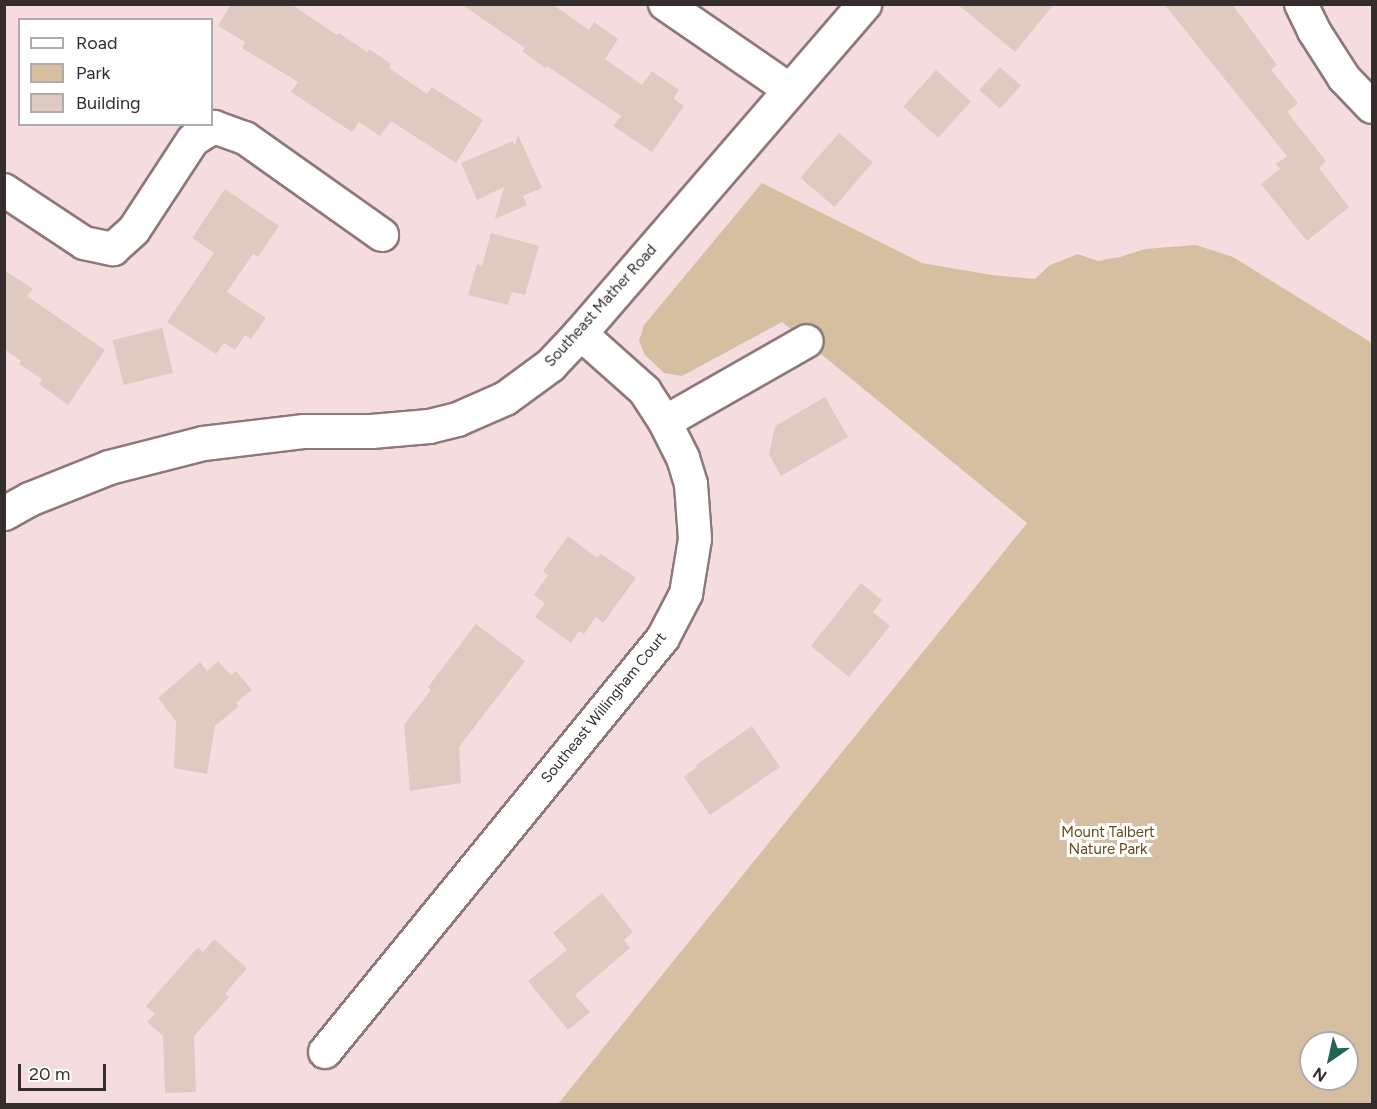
<!DOCTYPE html>
<style>
body{margin:0}
#map{position:relative;width:1377px;height:1109px;overflow:hidden;background:#f5dddf;font-family:Figtree,sans-serif}
div>[style]{position:absolute}
[style*='--x']{left:calc(var(--x)*1px);top:calc(var(--y)*1px);width:calc(var(--w)*1px);rotate:calc(var(--a)*1deg)}
.green>*{inset:0;background:#d5bfa0}
.building>*{inset:0;background:#dfcac1;transform-origin:0 0}
.roads{filter:drop-shadow(2px 0 #8e787a) drop-shadow(-2px 0 #8e787a) drop-shadow(0 2px #8e787a) drop-shadow(0 -2px #8e787a)}
.minor>*{height:32px;margin:-16px;padding:0 16px;transform-origin:16px;border-radius:16px;background:#fff}
.tertiary>*{height:33px;margin:-16.5px;padding:0 16.5px;transform-origin:16.5px;border-radius:16.5px;background:#fff}
span{translate:-50% -50%;white-space:nowrap;text-align:center;line-height:1.15;-webkit-text-stroke:6px #fff;paint-order:stroke}
.street-label{font-size:15px;color:#352c2d}
.park-label{font-size:15px;color:#684a17}
.frame{position:absolute;inset:0;border:6px solid #352c2d;pointer-events:none}
.legend{position:absolute;left:18px;top:18px;width:195px;height:108px;box-sizing:border-box;background:#fff;border:2px solid #aeabab;margin:0;padding:8px 10px;list-style:none;font-size:18px;color:#352c2d}
.legend li{display:flex;align-items:center;gap:12px;height:30px}
.legend b{width:30px;border:2px solid #aeabab}
.north{position:absolute;left:1299px;top:1031px;width:60px;height:60px;box-sizing:border-box;background:#fff;border:2px solid #aeabab;border-radius:50%;rotate:214deg;font-size:16px;font-weight:700;line-height:24px;text-align:center;color:#352c2d}
.north::after{content:'';display:block;margin:auto;width:21px;height:27px;background:#216556;clip-path:polygon(50% 0,100% 100%,50% 72%,0 100%)}
.scale{position:absolute;left:18px;top:1064px;width:88px;height:27px;box-sizing:border-box;border:3px solid #352c2d;border-top:0;padding-left:8px;font-size:18px;line-height:21px;white-space:nowrap;color:#352c2d;-webkit-text-stroke:4px #fff;paint-order:stroke}
</style>
<div id="map">
<div class="green">
<div style="clip-path:polygon(evenodd,762px 183px,922px 263px,992px 275px,1035px 279px,1050px 265px,1078px 254px,1098px 261px,1120px 257px,1145px 249px,1196px 245px,1233px 257px,1372px 343px,1372px 1104px,558px 1104px,1027px 523px,782px 322px,682px 376px,664px 373px,645px 355px,639px 341px,644px 325px,762px 183px,1311px 1043px,1347px 1043px,1347px 1079px,1311px 1079px,1311px 1043px)"></div>
</div>
<div class="building">
<div style="clip-path:polygon(231px 4px,291px 4px,337px 35px,339px 33px,367px 52px,369px 49px,391px 64px,389px 68px,427px 94px,432px 87px,483px 120px,456px 163px,391px 121px,380px 136px,359px 122px,352px 132px,291px 92px,298px 82px,242px 48px,245px 42px,218px 26px)"></div>
<div style="clip-path:polygon(461px 4px,552px 4px,589px 30px,594px 22px,618px 39px,605px 59px,642px 85px,652px 71px,679px 90px,673px 98px,684px 106px,652px 152px,613px 126px,621px 116px,547px 66px,545px 68px,522px 51px,525px 48px)"></div>
<div style="clip-path:polygon(957px 4px,1054px 4px,1015px 52px)"></div>
<div style="clip-path:polygon(1164px 4px,1232px 4px,1277px 65px,1271px 70px,1298px 103px,1287px 112px,1326px 161px,1319px 168px,1349px 207px,1307px 241px,1261px 184px,1280px 169px,1276px 164px,1287px 156px)"></div>
<div style="left:1000px;top:67px;width:28px;height:31px;rotate:42deg"></div>
<div style="left:936px;top:70px;width:47px;height:49px;rotate:42deg"></div>
<div style="left:839px;top:133px;width:45px;height:59px;rotate:41deg"></div>
<div style="clip-path:polygon(518px 135px,542px 188px,523px 196px,527px 205px,495px 219px,504px 187px,477px 200px,461px 163px,513px 141px,515px 146px)"></div>
<div style="clip-path:polygon(225px 189px,279px 226px,258px 257px,253px 254px,227px 292px,266px 318px,251px 339px,245px 335px,235px 350px,224px 343px,216px 354px,167px 322px,214px 253px,192px 238px)"></div>
<div style="clip-path:polygon(491px 233px,539px 246px,525px 295px,512px 292px,508px 305px,468px 295px,477px 264px,482px 266px)"></div>
<div style="clip-path:polygon(4px 270px,33px 289px,27px 296px,105px 350px,68px 405px,39px 384px,42px 379px,19px 364px,21px 361px,4px 349px)"></div>
<div style="left:162px;top:328px;width:46px;height:51px;rotate:76deg"></div>
<div style="clip-path:polygon(825px 397px,848px 437px,781px 476px,769px 454px,775px 426px)"></div>
<div style="clip-path:polygon(568px 536px,597px 558px,601px 554px,636px 578px,603px 623px,596px 617px,584px 634px,579px 631px,571px 643px,535px 617px,545px 603px,534px 595px,548px 575px,543px 571px)"></div>
<div style="clip-path:polygon(861px 583px,882px 600px,873px 612px,890px 626px,849px 677px,811px 646px)"></div>
<div style="clip-path:polygon(476px 624px,525px 661px,459px 747px,461px 783px,410px 791px,404px 725px,431px 690px,428px 687px)"></div>
<div style="clip-path:polygon(218px 661px,231px 675px,236px 671px,252px 690px,236px 703px,239px 706px,215px 726px,207px 774px,174px 768px,176px 721px,158px 698px,200px 662px,207px 671px)"></div>
<div style="clip-path:polygon(752px 726px,780px 767px,710px 815px,684px 777px,697px 767px,696px 765px)"></div>
<div style="clip-path:polygon(602px 893px,633px 932px,624px 940px,630px 948px,575px 995px,590px 1012px,568px 1030px,528px 981px,567px 950px,553px 933px)"></div>
<div style="clip-path:polygon(214px 939px,247px 968px,225px 994px,229px 997px,194px 1036px,196px 1092px,165px 1093px,163px 1036px,147px 1022px,155px 1014px,146px 1006px,198px 947px,203px 952px)"></div>
</div>
<div class="roads">
<div class="minor">
<div style="--x:665;--y:4;--w:152;--a:34.5"></div>
<div style="--x:1301;--y:4;--w:30;--a:64"></div>
<div style="--x:1314;--y:31;--w:56;--a:57.4"></div>
<div style="--x:1344;--y:78;--w:40;--a:46"></div>
<div style="--x:4;--y:190;--w:96;--a:33.5"></div>
<div style="--x:84;--y:243;--w:30;--a:12"></div>
<div style="--x:113;--y:249;--w:28;--a:-42"></div>
<div style="--x:134;--y:230;--w:108;--a:-56.8"></div>
<div style="--x:193;--y:140;--w:25;--a:-32"></div>
<div style="--x:214;--y:127;--w:33;--a:20"></div>
<div style="--x:245;--y:138;--w:168;--a:35.3"></div>
<div style="--x:665;--y:422;--w:163;--a:-29.7"></div>
<div style="--x:325;--y:1052;--w:534;--a:-50.77"></div>
<div style="--x:663;--y:638;--w:50;--a:-62.4"></div>
<div style="--x:686;--y:594;--w:56;--a:-80.7"></div>
<div style="--x:695;--y:539;--w:55;--a:-94.2"></div>
<div style="--x:691;--y:484;--w:27;--a:-107"></div>
<div style="--x:683;--y:458;--w:40;--a:-116.6"></div>
<div style="--x:665;--y:422;--w:37;--a:-123"></div>
<div style="--x:645;--y:391;--w:87;--a:-138.3"></div>
</div>
<div class="tertiary">
<div style="--x:4;--y:513;--w:29;--a:-29"></div>
<div style="--x:29;--y:499;--w:86;--a:-21.8"></div>
<div style="--x:109;--y:467;--w:97;--a:-14.3"></div>
<div style="--x:203;--y:443;--w:102;--a:-6.8"></div>
<div style="--x:304;--y:431;--w:67;--a:0"></div>
<div style="--x:371;--y:431;--w:58;--a:-4.9"></div>
<div style="--x:429;--y:426;--w:29;--a:-14"></div>
<div style="--x:457;--y:419;--w:52;--a:-23.6"></div>
<div style="--x:505;--y:398;--w:56;--a:-36.3"></div>
<div style="--x:550;--y:365;--w:44;--a:-46.8"></div>
<div style="--x:580;--y:333;--w:435;--a:-49.2"></div>
</div>
</div>
<div class="street-label">
<span style="left:601px;top:306px;rotate:-48deg">Southeast Mather Road</span>
<span style="left:604px;top:708px;rotate:-51deg">Southeast Willingham Court</span>
</div>
<div class="park-label">
<span style="left:1108px;top:841px">Mount Talbert<br>Nature Park</span>
</div>
<div class="frame"></div>
<ul class="legend">
<li><b style="height:8px;background:#fff"></b>Road</li>
<li><b style="height:16px;background:#d5bfa0"></b>Park</li>
<li><b style="height:16px;background:#dfcac1"></b>Building</li>
</ul>
<div class="north">N</div>
<div class="scale">20 m</div>
</div>
